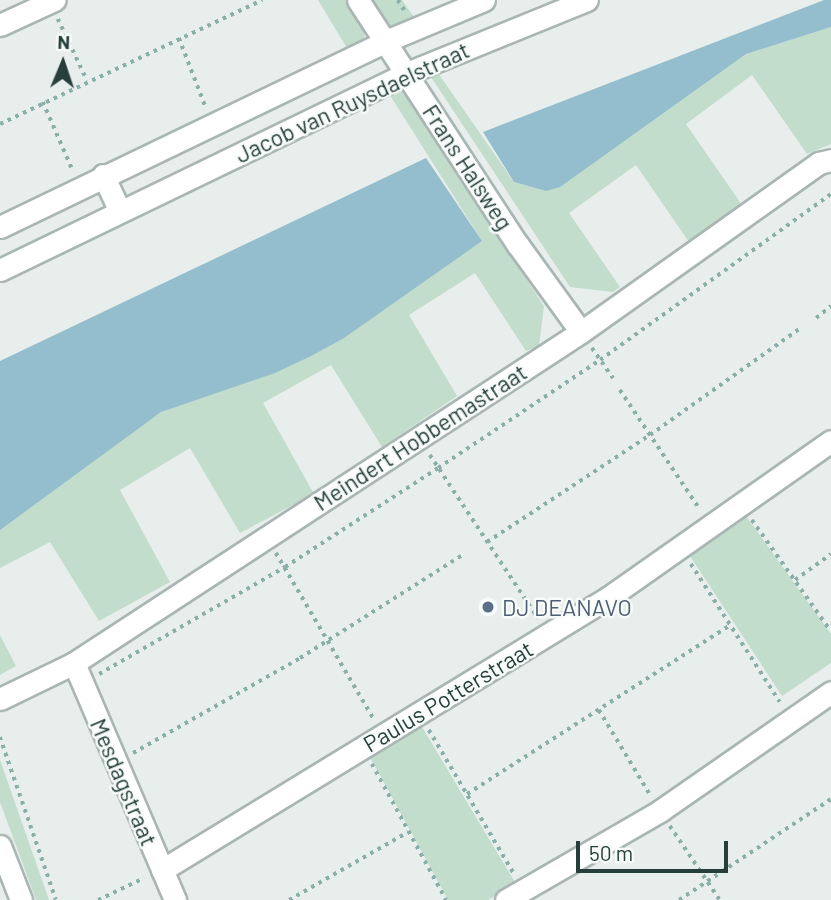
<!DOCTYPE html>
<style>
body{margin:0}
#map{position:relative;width:831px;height:900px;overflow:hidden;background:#e7eeec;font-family:Barlow,sans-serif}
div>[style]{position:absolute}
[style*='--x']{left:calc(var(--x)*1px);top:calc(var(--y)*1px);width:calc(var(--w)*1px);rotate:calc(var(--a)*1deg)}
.green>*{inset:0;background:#c2ddcc}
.water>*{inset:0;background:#94bece}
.path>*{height:3.5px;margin-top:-1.75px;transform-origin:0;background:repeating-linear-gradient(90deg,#8aafa8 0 3.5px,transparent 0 8.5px)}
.roads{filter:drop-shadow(2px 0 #a9b6b3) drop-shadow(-2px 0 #a9b6b3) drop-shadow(0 2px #a9b6b3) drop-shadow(0 -2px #a9b6b3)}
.minor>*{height:21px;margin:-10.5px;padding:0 10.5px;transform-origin:10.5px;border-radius:10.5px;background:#fff}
.dots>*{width:19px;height:19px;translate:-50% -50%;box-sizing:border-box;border:4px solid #f7fbf9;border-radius:50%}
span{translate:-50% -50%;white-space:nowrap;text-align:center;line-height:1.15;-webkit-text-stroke:5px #f7fbf9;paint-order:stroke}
.street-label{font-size:23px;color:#263f3b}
.service-label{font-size:23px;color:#4e5e75}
.left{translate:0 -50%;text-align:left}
.north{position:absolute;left:28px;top:28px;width:70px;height:70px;-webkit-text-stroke:5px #f7fbf9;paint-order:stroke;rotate:2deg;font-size:19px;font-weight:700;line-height:28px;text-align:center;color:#263f3b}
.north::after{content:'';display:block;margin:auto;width:24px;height:32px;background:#263f3b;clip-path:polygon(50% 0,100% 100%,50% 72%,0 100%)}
.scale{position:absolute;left:576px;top:841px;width:152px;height:32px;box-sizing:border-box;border:4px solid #263f3b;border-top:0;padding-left:9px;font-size:21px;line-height:24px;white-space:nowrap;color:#263f3b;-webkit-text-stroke:5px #f7fbf9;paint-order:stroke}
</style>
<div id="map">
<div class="green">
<div style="clip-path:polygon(318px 0,345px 0,365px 30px,364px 42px,347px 48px)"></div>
<div style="clip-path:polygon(371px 0,402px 0,416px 20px,391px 30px)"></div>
<div style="clip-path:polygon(831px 27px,831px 144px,807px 154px,752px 75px,686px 124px,742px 205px,689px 242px,636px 165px,569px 213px,620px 287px,613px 292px,570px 287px,431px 77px,438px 73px,514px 182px,546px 191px,746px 54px)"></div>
<div style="clip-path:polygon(401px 87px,544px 306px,539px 346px,526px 351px,475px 273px,409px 315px,457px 396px,382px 447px,331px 365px,263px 403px,314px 494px,240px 533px,190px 448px,120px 490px,170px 582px,99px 621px,50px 542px,0 568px,0 528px,133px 431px,161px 412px,209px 393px,275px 373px,482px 241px,388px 92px)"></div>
<div style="clip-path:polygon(746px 516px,831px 634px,831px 663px,782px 696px,690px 556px)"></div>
<div style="clip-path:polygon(0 635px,16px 666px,0 675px)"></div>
<div style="clip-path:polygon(422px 727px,516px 884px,488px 900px,448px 900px,370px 757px)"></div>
<div style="clip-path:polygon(0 760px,49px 900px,36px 900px,0 802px)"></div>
</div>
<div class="water">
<div style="clip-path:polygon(824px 0,831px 0,831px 27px,746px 54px,560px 187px,546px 191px,514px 182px,483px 132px)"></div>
<div style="clip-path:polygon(426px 158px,482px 241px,344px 338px,311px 356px,275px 373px,161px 412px,0 530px,0 361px)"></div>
</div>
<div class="path">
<div style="--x:398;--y:0;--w:15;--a:58"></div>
<div style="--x:58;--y:19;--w:68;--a:64.6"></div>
<div style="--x:179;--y:38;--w:75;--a:68.9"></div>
<div style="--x:43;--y:102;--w:75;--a:66.5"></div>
<div style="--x:0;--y:124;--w:290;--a:-25.3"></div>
<div style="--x:816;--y:318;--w:19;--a:-39"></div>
<div style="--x:592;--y:348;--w:37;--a:55"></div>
<div style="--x:620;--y:390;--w:142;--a:56.2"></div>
<div style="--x:430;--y:455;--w:196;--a:56.5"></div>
<div style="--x:752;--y:520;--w:136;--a:54.6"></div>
<div style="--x:487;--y:542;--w:195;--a:-33.3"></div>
<div style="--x:650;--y:435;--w:186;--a:-35.4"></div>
<div style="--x:276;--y:553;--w:191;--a:59.5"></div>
<div style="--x:691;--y:564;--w:164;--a:57.2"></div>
<div style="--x:795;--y:580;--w:44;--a:-35.8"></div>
<div style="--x:99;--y:674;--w:215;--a:-29.9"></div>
<div style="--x:285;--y:567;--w:182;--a:-32.9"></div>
<div style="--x:438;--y:468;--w:195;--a:-33.7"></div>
<div style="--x:600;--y:360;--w:284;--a:-35.7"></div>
<div style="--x:599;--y:710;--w:97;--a:58.9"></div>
<div style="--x:429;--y:730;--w:167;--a:59.4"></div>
<div style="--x:0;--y:737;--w:172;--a:71"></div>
<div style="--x:133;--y:753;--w:192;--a:-29.6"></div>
<div style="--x:300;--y:658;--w:191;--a:-32.4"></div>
<div style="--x:372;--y:764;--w:155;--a:61.4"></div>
<div style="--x:467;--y:794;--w:311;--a:-32.7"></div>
<div style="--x:670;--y:826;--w:89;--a:56"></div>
<div style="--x:98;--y:900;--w:51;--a:-25.6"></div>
<div style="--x:289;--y:900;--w:137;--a:-29.7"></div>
<div style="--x:679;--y:900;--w:182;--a:-33.6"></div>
</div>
<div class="roads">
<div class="minor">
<div style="--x:358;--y:0;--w:293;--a:56.9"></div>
<div style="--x:518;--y:245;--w:107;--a:54.1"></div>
<div style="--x:0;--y:25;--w:60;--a:-24.8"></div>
<div style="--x:103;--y:175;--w:40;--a:65"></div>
<div style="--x:0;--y:227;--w:428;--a:-25.7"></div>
<div style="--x:386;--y:41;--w:106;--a:-22.7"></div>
<div style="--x:0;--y:270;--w:452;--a:-25.8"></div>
<div style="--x:407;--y:73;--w:194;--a:-22.1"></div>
<div style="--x:74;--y:663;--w:258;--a:66.9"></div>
<div style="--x:0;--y:699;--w:82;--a:-25.9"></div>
<div style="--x:74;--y:663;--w:605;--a:-33.14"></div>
<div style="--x:581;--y:332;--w:292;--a:-35.4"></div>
<div style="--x:819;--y:163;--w:12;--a:-14"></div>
<div style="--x:0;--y:846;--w:58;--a:68.7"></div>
<div style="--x:162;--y:870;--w:524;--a:-31.41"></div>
<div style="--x:609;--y:597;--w:271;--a:-35.1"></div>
<div style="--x:506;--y:900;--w:178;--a:-30"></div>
<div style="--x:660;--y:811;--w:208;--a:-34.8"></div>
</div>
</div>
<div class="dots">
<div style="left:488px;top:607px;background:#5c6f8a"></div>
</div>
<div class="street-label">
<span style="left:352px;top:102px;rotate:-25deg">Jacob van Ruysdaelstraat</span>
<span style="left:468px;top:167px;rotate:57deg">Frans Halsweg</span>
<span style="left:420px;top:437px;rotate:-33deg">Meindert Hobbemastraat</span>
<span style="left:448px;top:696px;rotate:-31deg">Paulus Potterstraat</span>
<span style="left:124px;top:782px;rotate:67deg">Mesdagstraat</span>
</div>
<div class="service-label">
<span class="left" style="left:502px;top:607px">DJ DEANAVO</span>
</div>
<div class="north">N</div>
<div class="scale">50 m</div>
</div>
